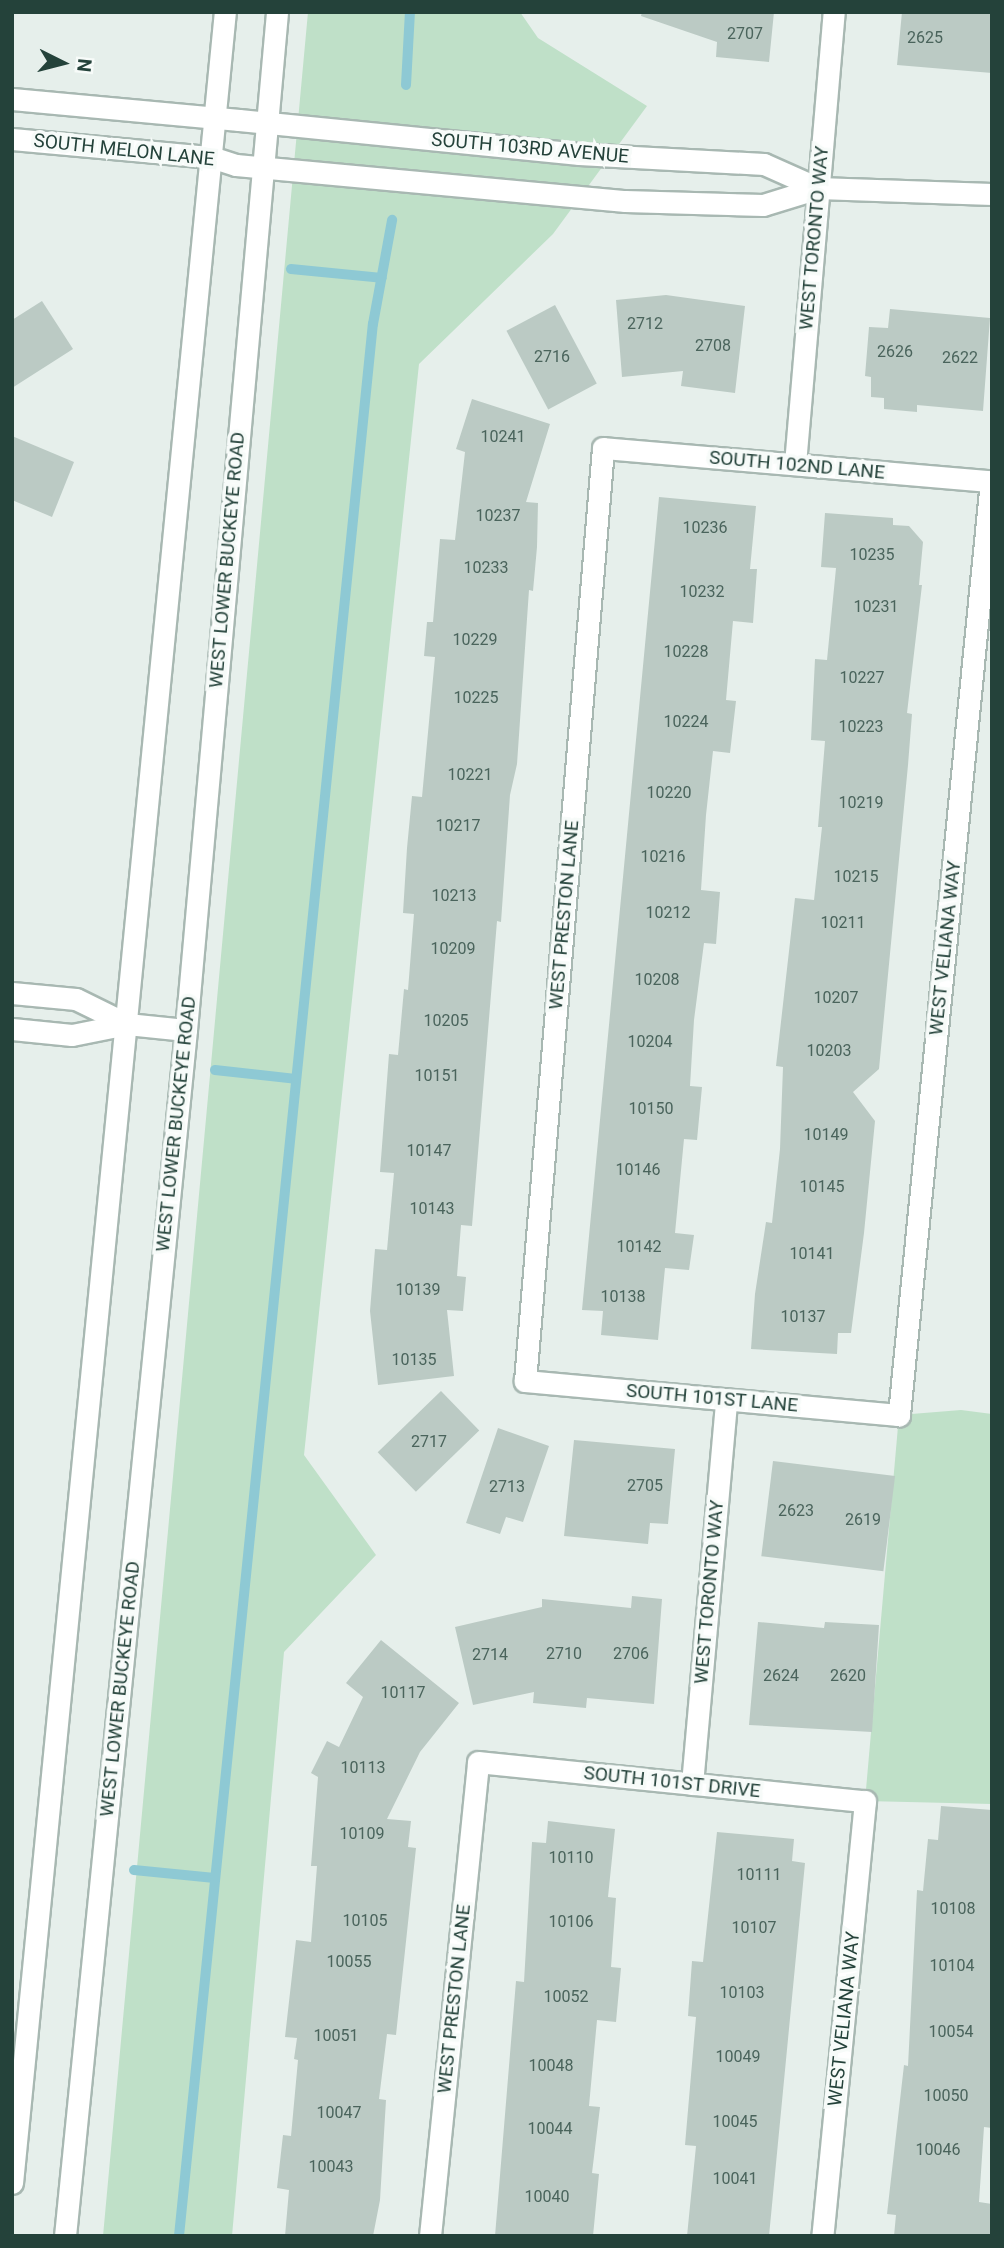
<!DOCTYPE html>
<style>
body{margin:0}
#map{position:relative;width:1004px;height:2248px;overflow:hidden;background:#e6efeb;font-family:Roboto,sans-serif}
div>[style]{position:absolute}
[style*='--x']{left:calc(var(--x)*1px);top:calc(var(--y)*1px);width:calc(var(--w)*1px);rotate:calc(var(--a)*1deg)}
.green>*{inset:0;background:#bfe0c8}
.stream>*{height:10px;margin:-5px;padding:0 5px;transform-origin:5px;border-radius:5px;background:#8ec9d4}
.building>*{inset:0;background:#bbcac4;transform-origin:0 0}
.roads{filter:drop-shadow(2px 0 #a8b8b2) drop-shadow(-2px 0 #a8b8b2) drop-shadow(0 2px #a8b8b2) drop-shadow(0 -2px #a8b8b2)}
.minor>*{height:21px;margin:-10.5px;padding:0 10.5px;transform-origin:10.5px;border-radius:10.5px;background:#fff}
.tertiary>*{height:21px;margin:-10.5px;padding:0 10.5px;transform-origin:10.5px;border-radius:10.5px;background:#fff}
.secondary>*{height:21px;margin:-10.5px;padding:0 10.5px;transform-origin:10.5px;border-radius:10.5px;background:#fff}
span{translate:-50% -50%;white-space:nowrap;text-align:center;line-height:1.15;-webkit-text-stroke:7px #f7fbf9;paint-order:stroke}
.number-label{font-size:16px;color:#4a645c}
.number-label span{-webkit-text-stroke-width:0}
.street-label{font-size:19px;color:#24423a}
.frame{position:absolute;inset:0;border:14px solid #24423a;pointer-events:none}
.north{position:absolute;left:28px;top:28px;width:70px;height:70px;-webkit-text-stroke:5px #f7fbf9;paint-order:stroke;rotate:96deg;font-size:19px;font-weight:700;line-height:28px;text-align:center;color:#24423a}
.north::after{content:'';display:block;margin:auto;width:24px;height:32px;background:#24423a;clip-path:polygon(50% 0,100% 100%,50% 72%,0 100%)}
</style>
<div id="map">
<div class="green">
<div style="clip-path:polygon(308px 12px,520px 12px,538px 38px,647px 106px,553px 234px,419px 364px,304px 1455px,376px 1555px,284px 1652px,232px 2236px,103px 2236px)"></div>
<div style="clip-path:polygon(961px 1410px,992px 1414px,992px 1804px,865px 1801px,899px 1415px)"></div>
</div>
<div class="stream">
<div style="--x:406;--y:85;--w:73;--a:-86.9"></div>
<div style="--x:291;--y:269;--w:91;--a:5.6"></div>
<div style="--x:215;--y:1070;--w:81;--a:6.3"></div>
<div style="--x:134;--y:1870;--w:81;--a:5.6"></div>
<div style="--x:179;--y:2236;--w:1922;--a:-84.21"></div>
<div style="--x:373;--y:324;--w:106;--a:-79.6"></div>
</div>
<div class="building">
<div style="clip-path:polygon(642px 12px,774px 12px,769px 62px,716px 57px,717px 42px,641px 16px)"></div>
<div style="clip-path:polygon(902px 12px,992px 12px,992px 73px,897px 65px)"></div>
<div style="clip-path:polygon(666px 295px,745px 306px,735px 393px,681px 386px,683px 371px,622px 377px,616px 300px)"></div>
<div style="clip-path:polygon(42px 301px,73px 349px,12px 388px,12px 320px)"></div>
<div style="left:555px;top:305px;width:89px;height:55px;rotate:62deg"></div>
<div style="clip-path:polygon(890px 309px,990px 318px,983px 411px,917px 405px,917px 412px,884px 409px,884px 398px,871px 397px,871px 377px,865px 376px,869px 327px,888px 328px)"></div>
<div style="clip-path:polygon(472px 399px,550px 424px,526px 502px,538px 503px,537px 547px,533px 591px,529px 590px,517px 764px,510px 795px,501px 922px,497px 921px,472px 1226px,461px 1225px,457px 1276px,466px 1277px,463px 1311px,447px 1310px,454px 1376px,378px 1385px,370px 1311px,375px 1249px,387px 1250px,394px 1173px,380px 1172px,389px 1054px,398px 1055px,404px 989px,408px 990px,414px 914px,403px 913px,407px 848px,412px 796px,422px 797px,435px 657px,424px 656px,427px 622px,433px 622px,440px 539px,455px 540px,465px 452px,456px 449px)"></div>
<div style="clip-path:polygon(12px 436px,74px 462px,52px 517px,12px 500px)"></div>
<div style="clip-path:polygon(659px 497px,756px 506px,750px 569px,757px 569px,753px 623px,733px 621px,726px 700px,736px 701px,730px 753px,713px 751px,706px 815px,701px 890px,720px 892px,716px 944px,704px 943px,694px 1020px,690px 1086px,702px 1087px,697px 1140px,684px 1139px,675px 1233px,694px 1235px,689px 1270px,665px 1268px,658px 1340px,601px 1335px,603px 1311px,582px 1310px)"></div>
<div style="clip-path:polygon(825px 513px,893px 518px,893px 525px,909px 526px,923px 542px,919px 585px,922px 585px,907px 713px,912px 714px,908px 765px,879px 1069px,853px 1092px,875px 1121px,864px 1233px,851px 1333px,838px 1333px,837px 1354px,751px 1349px,755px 1294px,766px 1222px,772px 1223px,780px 1149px,783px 1067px,776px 1066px,795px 898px,814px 900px,822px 827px,818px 827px,825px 741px,811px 740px,815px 659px,827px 660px,836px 568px,821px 567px)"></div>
<div style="left:441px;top:1391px;width:55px;height:88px;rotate:46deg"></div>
<div style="clip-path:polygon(498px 1428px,549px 1446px,523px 1522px,506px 1517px,500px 1534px,466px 1523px)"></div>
<div style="clip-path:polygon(574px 1440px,675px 1449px,668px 1524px,650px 1523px,648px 1544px,564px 1536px)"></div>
<div style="left:773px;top:1461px;width:123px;height:96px;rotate:7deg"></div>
<div style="clip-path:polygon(632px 1596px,662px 1599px,654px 1704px,587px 1698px,586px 1708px,533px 1703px,534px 1692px,473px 1705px,455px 1627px,542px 1607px,542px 1599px,631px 1608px)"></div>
<div style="clip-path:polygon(758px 1622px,824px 1628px,825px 1622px,879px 1625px,872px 1732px,749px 1725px)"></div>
<div style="clip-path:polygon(381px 1640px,459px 1703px,420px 1752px,387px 1819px,411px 1821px,408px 1847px,416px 1848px,396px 2035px,387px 2034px,379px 2099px,386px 2100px,380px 2200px,373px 2236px,285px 2236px,289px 2190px,277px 2188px,283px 2135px,291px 2136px,298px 2060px,294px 2059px,297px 2038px,285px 2037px,296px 1940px,311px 1942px,317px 1866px,311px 1866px,318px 1777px,311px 1773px,327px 1741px,339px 1747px,363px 1697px,346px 1683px)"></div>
<div style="clip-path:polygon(941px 1806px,992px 1810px,992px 2128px,984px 2127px,979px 2202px,992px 2204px,992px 2236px,894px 2236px,896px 2215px,887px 2214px,904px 2065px,908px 2066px,917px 1890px,923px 1891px,928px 1839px,938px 1840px)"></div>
<div style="clip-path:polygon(548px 1821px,615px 1829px,608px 1897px,616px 1898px,611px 1967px,621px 1968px,616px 2022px,597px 2020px,589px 2106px,600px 2107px,592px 2173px,599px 2174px,593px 2236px,495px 2236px,516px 1981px,524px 1982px,532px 1842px,546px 1843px)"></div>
<div style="clip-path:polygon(717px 1832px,794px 1839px,792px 1861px,805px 1863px,769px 2236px,687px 2236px,696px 2146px,685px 2145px,696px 2017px,688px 2016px,692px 1961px,703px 1962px)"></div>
</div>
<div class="roads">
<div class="minor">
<div style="--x:239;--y:120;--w:342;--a:5.7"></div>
<div style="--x:579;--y:154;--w:185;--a:3.1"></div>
<div style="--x:764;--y:164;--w:59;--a:24"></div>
<div style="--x:236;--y:165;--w:391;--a:5.3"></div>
<div style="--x:625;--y:201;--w:138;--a:1.7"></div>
<div style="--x:763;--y:205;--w:58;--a:-17.2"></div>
<div style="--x:818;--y:188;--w:174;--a:2"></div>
<div style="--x:603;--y:448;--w:389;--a:4.9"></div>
<div style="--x:991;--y:481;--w:939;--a:95.63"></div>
<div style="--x:899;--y:1415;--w:376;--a:-174.8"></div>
<div style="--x:525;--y:1381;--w:936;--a:-85.22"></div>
<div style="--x:795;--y:464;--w:454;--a:-85.1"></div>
<div style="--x:12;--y:993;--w:64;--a:5.4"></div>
<div style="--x:76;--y:999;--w:57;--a:26.1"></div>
<div style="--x:12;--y:1029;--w:60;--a:5.7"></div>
<div style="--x:72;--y:1035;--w:56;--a:-11.3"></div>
<div style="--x:127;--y:1024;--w:59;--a:5.8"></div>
<div style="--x:692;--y:1784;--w:386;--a:-84.9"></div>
<div style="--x:430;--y:2236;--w:476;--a:-84.2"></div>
<div style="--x:478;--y:1762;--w:389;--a:5.8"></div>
<div style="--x:865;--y:1801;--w:437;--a:95.6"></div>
</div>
<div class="tertiary">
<div style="--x:12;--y:99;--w:228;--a:5.3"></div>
<div style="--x:12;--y:139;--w:200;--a:5.2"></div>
<div style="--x:211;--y:157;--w:26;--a:18"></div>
</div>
<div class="secondary">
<div style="--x:12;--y:2183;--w:2181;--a:-84.4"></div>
<div style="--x:65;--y:2236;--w:1212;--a:-84.27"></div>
<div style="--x:186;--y:1030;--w:1022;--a:-84.89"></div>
</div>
</div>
<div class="number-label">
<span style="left:745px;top:34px">2707</span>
<span style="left:925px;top:38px">2625</span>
<span style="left:645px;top:324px">2712</span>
<span style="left:713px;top:346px">2708</span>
<span style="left:895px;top:352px">2626</span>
<span style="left:552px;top:357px">2716</span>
<span style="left:960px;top:358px">2622</span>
<span style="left:503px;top:437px">10241</span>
<span style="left:498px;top:516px">10237</span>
<span style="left:705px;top:528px">10236</span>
<span style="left:872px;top:555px">10235</span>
<span style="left:486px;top:568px">10233</span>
<span style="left:702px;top:592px">10232</span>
<span style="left:876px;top:607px">10231</span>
<span style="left:475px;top:640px">10229</span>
<span style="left:686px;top:652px">10228</span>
<span style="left:862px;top:678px">10227</span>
<span style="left:476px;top:698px">10225</span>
<span style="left:686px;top:722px">10224</span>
<span style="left:861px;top:727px">10223</span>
<span style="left:470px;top:775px">10221</span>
<span style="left:669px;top:793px">10220</span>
<span style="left:861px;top:803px">10219</span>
<span style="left:458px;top:826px">10217</span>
<span style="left:663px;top:857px">10216</span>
<span style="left:856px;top:877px">10215</span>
<span style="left:454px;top:896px">10213</span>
<span style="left:668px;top:913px">10212</span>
<span style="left:843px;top:923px">10211</span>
<span style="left:453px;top:949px">10209</span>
<span style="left:657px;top:980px">10208</span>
<span style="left:836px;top:998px">10207</span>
<span style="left:446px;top:1021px">10205</span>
<span style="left:650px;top:1042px">10204</span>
<span style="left:829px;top:1051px">10203</span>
<span style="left:437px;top:1076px">10151</span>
<span style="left:651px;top:1109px">10150</span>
<span style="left:826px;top:1135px">10149</span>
<span style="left:429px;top:1151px">10147</span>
<span style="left:638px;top:1170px">10146</span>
<span style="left:822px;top:1187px">10145</span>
<span style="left:432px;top:1209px">10143</span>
<span style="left:639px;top:1247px">10142</span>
<span style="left:812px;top:1254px">10141</span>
<span style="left:418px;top:1290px">10139</span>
<span style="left:623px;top:1297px">10138</span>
<span style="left:803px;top:1317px">10137</span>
<span style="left:414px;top:1360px">10135</span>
<span style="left:429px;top:1442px">2717</span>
<span style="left:645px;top:1486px">2705</span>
<span style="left:507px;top:1487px">2713</span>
<span style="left:796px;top:1511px">2623</span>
<span style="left:863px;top:1520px">2619</span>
<span style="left:564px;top:1654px">2710</span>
<span style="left:631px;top:1654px">2706</span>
<span style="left:490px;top:1655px">2714</span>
<span style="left:781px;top:1676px">2624</span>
<span style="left:848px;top:1676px">2620</span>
<span style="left:403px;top:1693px">10117</span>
<span style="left:363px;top:1768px">10113</span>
<span style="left:362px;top:1834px">10109</span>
<span style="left:571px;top:1858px">10110</span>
<span style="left:759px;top:1875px">10111</span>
<span style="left:953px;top:1909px">10108</span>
<span style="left:365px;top:1921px">10105</span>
<span style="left:571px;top:1922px">10106</span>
<span style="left:754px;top:1928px">10107</span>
<span style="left:349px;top:1962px">10055</span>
<span style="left:952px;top:1966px">10104</span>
<span style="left:742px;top:1993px">10103</span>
<span style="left:566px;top:1997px">10052</span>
<span style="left:951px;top:2032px">10054</span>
<span style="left:336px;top:2036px">10051</span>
<span style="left:738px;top:2057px">10049</span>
<span style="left:551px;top:2066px">10048</span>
<span style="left:946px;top:2096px">10050</span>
<span style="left:339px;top:2113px">10047</span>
<span style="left:735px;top:2122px">10045</span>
<span style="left:550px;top:2129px">10044</span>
<span style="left:938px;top:2150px">10046</span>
<span style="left:331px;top:2167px">10043</span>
<span style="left:735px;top:2179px">10041</span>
<span style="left:547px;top:2197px">10040</span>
</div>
<div class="street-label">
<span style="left:530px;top:148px;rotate:5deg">SOUTH 103RD AVENUE</span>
<span style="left:124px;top:150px;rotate:6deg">SOUTH MELON LANE</span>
<span style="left:814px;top:238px;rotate:-85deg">WEST TORONTO WAY</span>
<span style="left:797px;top:465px;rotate:5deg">SOUTH 102ND LANE</span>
<span style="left:227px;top:560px;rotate:-85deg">WEST LOWER BUCKEYE ROAD</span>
<span style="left:564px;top:915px;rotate:-85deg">WEST PRESTON LANE</span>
<span style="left:945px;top:948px;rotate:-84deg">WEST VELIANA WAY</span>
<span style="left:176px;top:1124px;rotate:-84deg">WEST LOWER BUCKEYE ROAD</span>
<span style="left:712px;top:1398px;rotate:5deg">SOUTH 101ST LANE</span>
<span style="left:709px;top:1592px;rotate:-85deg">WEST TORONTO WAY</span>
<span style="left:120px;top:1689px;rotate:-84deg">WEST LOWER BUCKEYE ROAD</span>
<span style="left:672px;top:1782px;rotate:6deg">SOUTH 101ST DRIVE</span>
<span style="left:454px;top:1999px;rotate:-84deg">WEST PRESTON LANE</span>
<span style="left:844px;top:2019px;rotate:-84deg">WEST VELIANA WAY</span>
</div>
<div class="frame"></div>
<div class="north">N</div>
</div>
